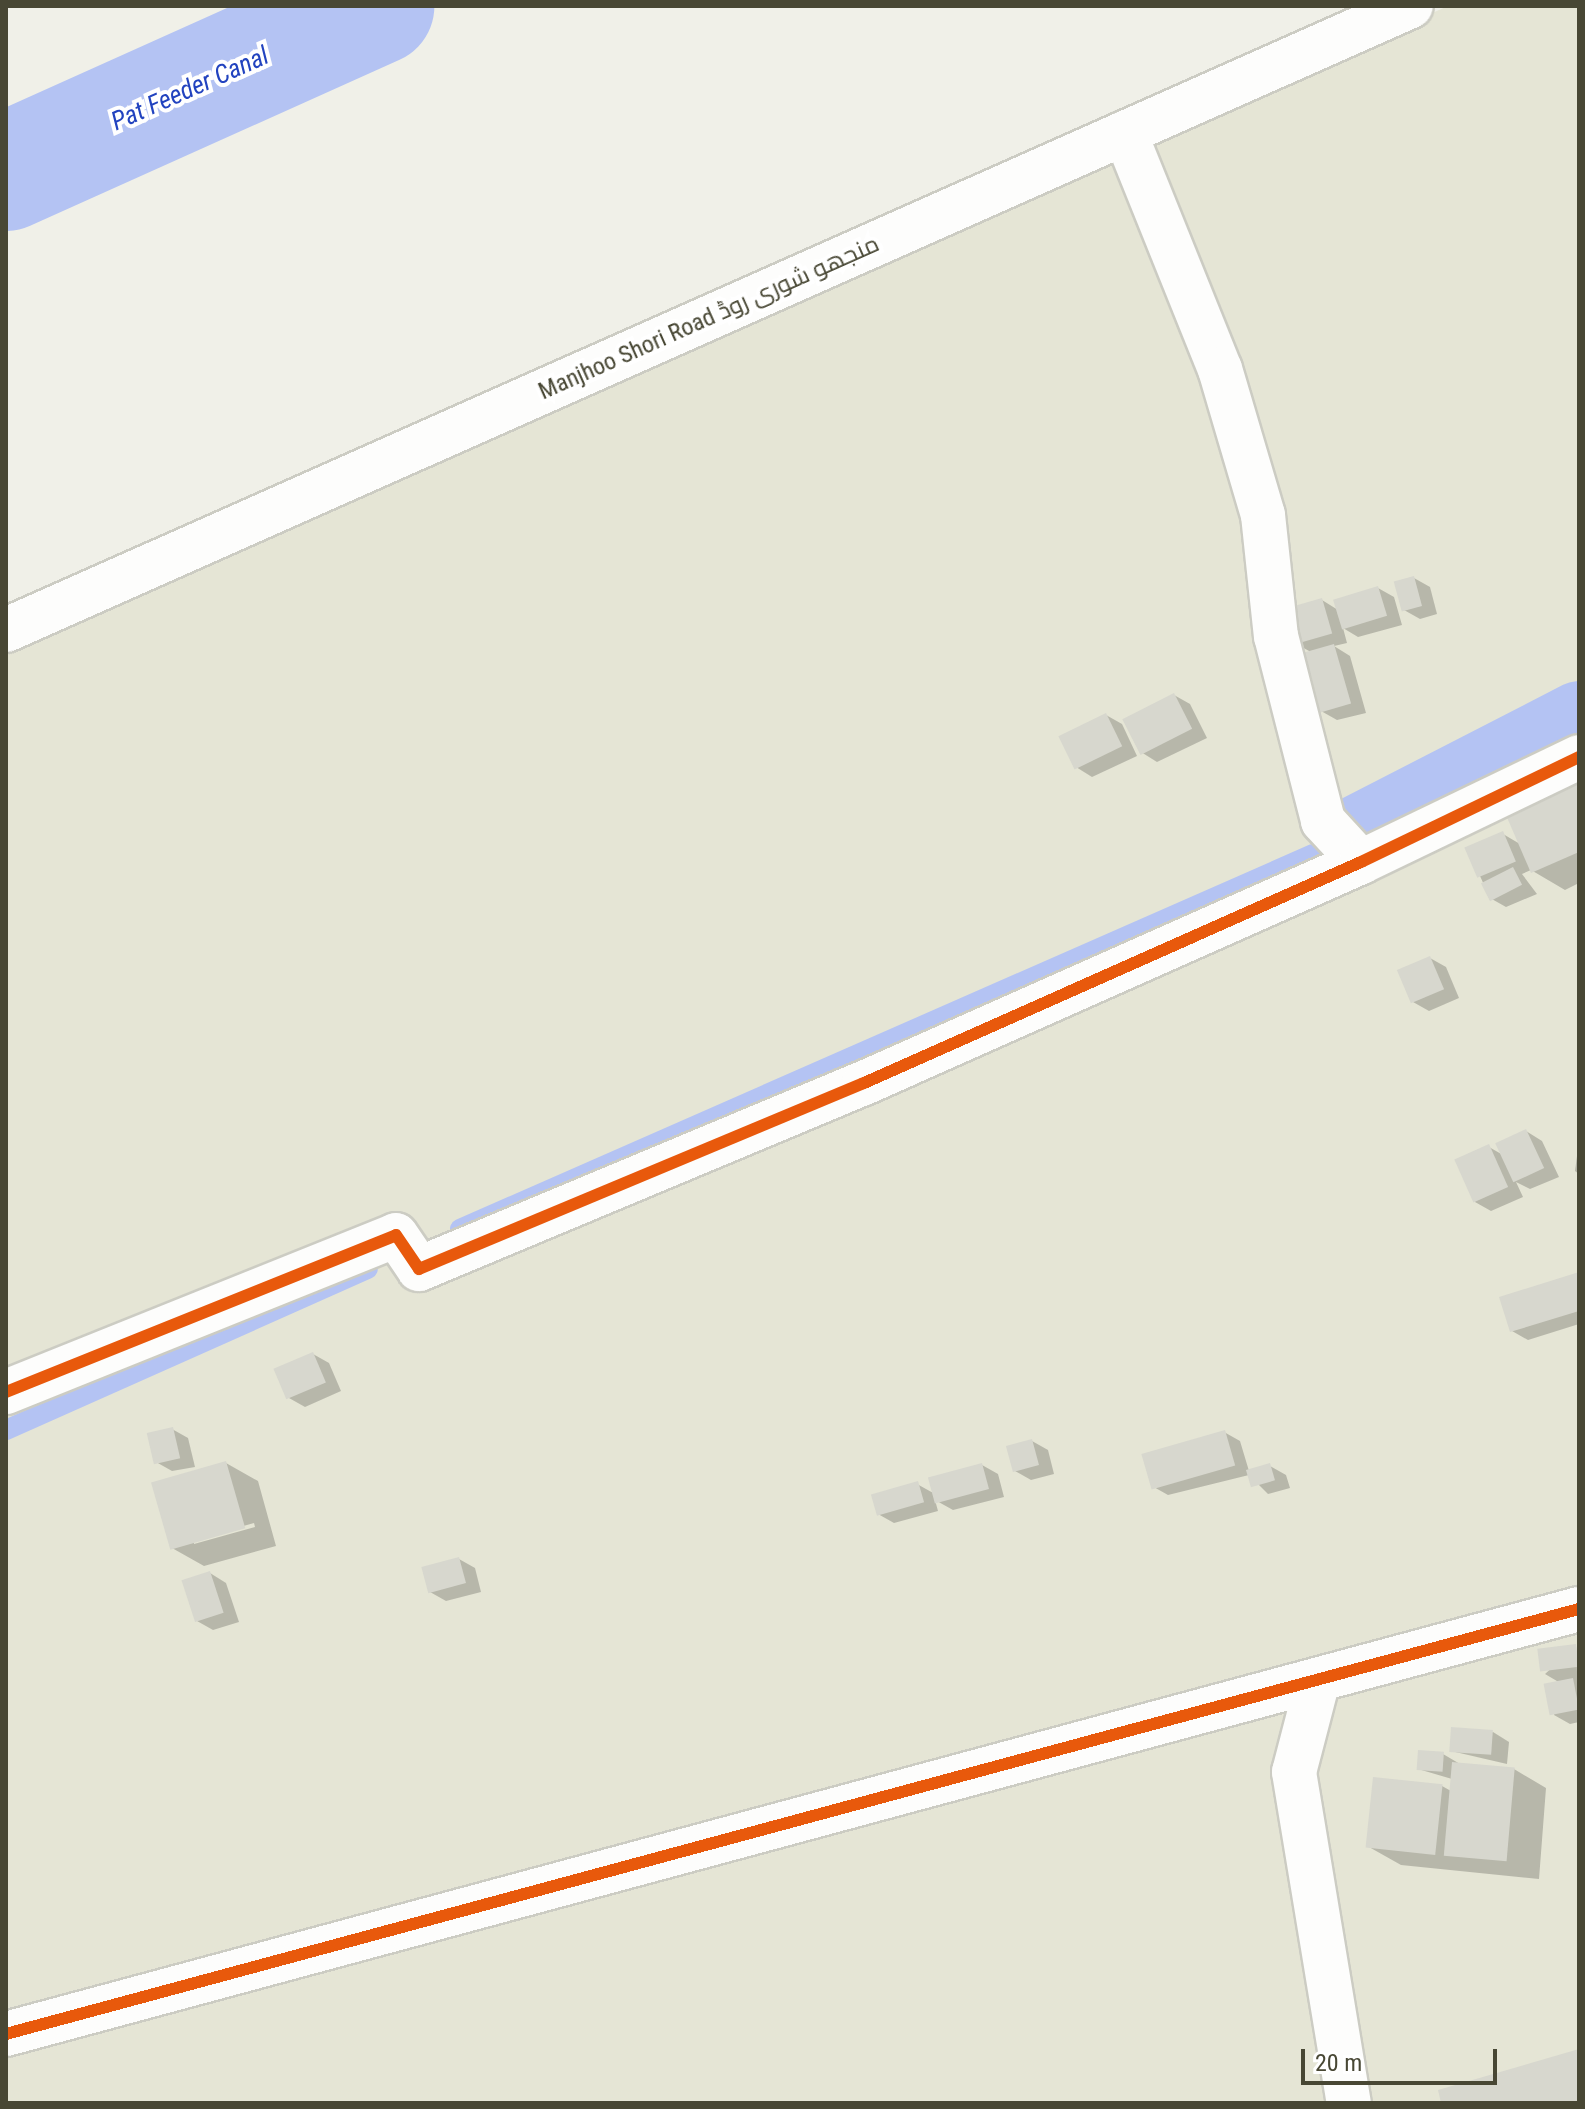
<!DOCTYPE html>
<meta charset="utf-8">
<style>
body{margin:0}
#map{position:relative;width:1585px;height:2109px;overflow:hidden;background:#f0f0e8;font-family:"Roboto Condensed",Cairo,sans-serif}
div>[style]{position:absolute}
[style*='--x']{left:calc(var(--x)*1px);top:calc(var(--y)*1px);width:calc(var(--w)*1px);rotate:calc(var(--a)*1deg)}
.residential>*{inset:0;background:#e5e5d5}
.shadow>*{inset:0;background:#0003}
.stream>*{height:20px;margin:-10px;padding:0 10px;transform-origin:10px;border-radius:10px;background:#b4c3f3}
.canal>*{height:68px;margin:-34px;padding:0 34px;transform-origin:34px;border-radius:34px;background:#b4c3f3}
.river>*{height:118px;margin:-59px;padding:0 59px;transform-origin:59px;border-radius:59px;background:#b4c3f3}
.building>*{inset:0;background:#d7d7ce;transform-origin:0 0}
.roads{filter:drop-shadow(2px 0 #ccccc3) drop-shadow(-2px 0 #ccccc3) drop-shadow(0 2px #ccccc3) drop-shadow(0 -2px #ccccc3)}
.minor>*{height:44px;margin:-22px;padding:0 22px;transform-origin:22px;border-radius:22px;background:#fdfdfc}
.cycleway>*{height:12px;margin:-6px;padding:0 6px;transform-origin:6px;border-radius:6px;background:#e8590c}
span{translate:-50% -50%;white-space:nowrap;text-align:center;line-height:1.15;-webkit-text-stroke:8px #fff;paint-order:stroke}
.street-label{font-size:24px;color:#484734}
.water-label{font-size:26px;color:#2243bf;font-style:italic}
.frame{position:absolute;inset:0;border:8px solid #484734;pointer-events:none}
.scale{position:absolute;left:1301px;top:2049px;width:196px;height:36px;box-sizing:border-box;border:4px solid #484734;border-top:0;padding-left:10px;font-size:24px;line-height:28px;white-space:nowrap;color:#484734;-webkit-text-stroke:6px #fff;paint-order:stroke}
</style>
<div id="map">
<div class="residential">
<div style="clip-path:polygon(1448px 6px,1579px 6px,1579px 2103px,6px 2103px,6px 653px)"></div>
</div>
<div class="shadow">
<div style="clip-path:polygon(1414px 578px,1430px 587px,1437px 614px,1420px 619px,1404px 610px)"></div>
<div style="clip-path:polygon(1378px 588px,1394px 597px,1402px 625px,1358px 637px,1343px 628px,1347px 643px,1334px 646px,1350px 656px,1366px 713px,1337px 720px,1321px 711px,1311px 652px,1296px 644px,1322px 600px,1338px 610px)"></div>
<div style="clip-path:polygon(1174px 695px,1190px 704px,1207px 738px,1157px 762px,1141px 752px)"></div>
<div style="clip-path:polygon(1106px 715px,1122px 724px,1137px 756px,1092px 777px,1076px 767px)"></div>
<div style="clip-path:polygon(1579px 786px,1579px 883px,1565px 890px,1531px 870px,1522px 874px,1537px 894px,1506px 907px,1490px 898px,1480px 876px,1503px 834px,1520px 844px)"></div>
<div style="clip-path:polygon(1430px 958px,1446px 967px,1459px 998px,1429px 1011px,1413px 1002px)"></div>
<div style="clip-path:polygon(1526px 1131px,1542px 1141px,1559px 1177px,1530px 1189px,1516px 1182px,1523px 1197px,1491px 1211px,1475px 1202px,1489px 1147px,1503px 1155px)"></div>
<div style="clip-path:polygon(1577px 1156px,1579px 1157px,1579px 1174px,1575px 1171px)"></div>
<div style="clip-path:polygon(1579px 1274px,1579px 1324px,1528px 1340px,1512px 1331px)"></div>
<div style="clip-path:polygon(313px 1354px,329px 1363px,341px 1391px,305px 1407px,289px 1398px)"></div>
<div style="clip-path:polygon(172px 1429px,188px 1438px,195px 1467px,172px 1471px,156px 1462px)"></div>
<div style="clip-path:polygon(1224px 1432px,1240px 1441px,1249px 1471px,1270px 1466px,1286px 1475px,1290px 1488px,1268px 1494px,1249px 1475px,1168px 1495px,1152px 1486px)"></div>
<div style="clip-path:polygon(1032px 1441px,1048px 1450px,1054px 1474px,1031px 1480px,1015px 1471px)"></div>
<div style="clip-path:polygon(evenodd,226px 1463px,258px 1481px,276px 1546px,204px 1566px,172px 1548px,226px 1463px,254px 1523px,255px 1527px,194px 1544px,194px 1540px,254px 1523px)"></div>
<div style="clip-path:polygon(982px 1465px,998px 1474px,1004px 1497px,953px 1510px,935px 1500px,938px 1511px,894px 1523px,878px 1514px,917px 1484px,935px 1494px)"></div>
<div style="clip-path:polygon(459px 1559px,475px 1568px,481px 1592px,446px 1601px,430px 1592px)"></div>
<div style="clip-path:polygon(210px 1573px,226px 1583px,239px 1622px,213px 1630px,197px 1621px)"></div>
<div style="clip-path:polygon(1576px 1646px,1579px 1722px,1570px 1724px,1554px 1715px,1562px 1684px,1545px 1674px)"></div>
<div style="clip-path:polygon(1493px 1732px,1509px 1742px,1507px 1764px,1451px 1751px)"></div>
<div style="clip-path:polygon(1443px 1754px,1460px 1764px,1514px 1769px,1546px 1788px,1539px 1879px,1401px 1865px,1369px 1847px,1442px 1786px,1451px 1791px,1452px 1779px,1418px 1769px)"></div>
</div>
<div class="stream">
<div style="--x:460;--y:1229;--w:932;--a:-23.73"></div>
<div style="--x:6;--y:1430;--w:396;--a:-24"></div>
</div>
<div class="canal">
<div style="--x:1359;--y:828;--w:247;--a:-27.2"></div>
</div>
<div class="river">
<div style="--x:6;--y:172;--w:405;--a:-24.2"></div>
</div>
<div class="building">
<div style="left:1414px;top:576px;width:31px;height:21px;rotate:75deg"></div>
<div style="left:1378px;top:586px;width:31px;height:47px;rotate:73deg"></div>
<div style="left:1322px;top:598px;width:37px;height:38px;rotate:74deg"></div>
<div style="left:1334px;top:644px;width:62px;height:32px;rotate:74deg"></div>
<div style="left:1174px;top:693px;width:40px;height:58px;rotate:63deg"></div>
<div style="left:1106px;top:713px;width:37px;height:53px;rotate:64deg"></div>
<div style="clip-path:polygon(1579px 784px,1579px 852px,1531px 873px,1506px 815px)"></div>
<div style="left:1503px;top:831px;width:33px;height:42px;rotate:67deg"></div>
<div style="left:1513px;top:867px;width:20px;height:36px;rotate:63deg"></div>
<div style="left:1430px;top:956px;width:36px;height:36px;rotate:67deg"></div>
<div style="left:1526px;top:1129px;width:43px;height:34px;rotate:65deg"></div>
<div style="left:1489px;top:1144px;width:47px;height:38px;rotate:66deg"></div>
<div style="clip-path:polygon(1579px 1272px,1579px 1311px,1510px 1332px,1499px 1297px)"></div>
<div style="left:313px;top:1352px;width:33px;height:43px;rotate:67deg"></div>
<div style="left:173px;top:1427px;width:32px;height:27px;rotate:77deg"></div>
<div style="left:1225px;top:1430px;width:37px;height:87px;rotate:74deg"></div>
<div style="left:1032px;top:1439px;width:27px;height:27px;rotate:75deg"></div>
<div style="left:226px;top:1461px;width:70px;height:78px;rotate:74deg"></div>
<div style="left:982px;top:1463px;width:27px;height:56px;rotate:75deg"></div>
<div style="left:1270px;top:1463px;width:18px;height:25px;rotate:74deg"></div>
<div style="left:918px;top:1481px;width:22px;height:49px;rotate:74deg"></div>
<div style="left:459px;top:1557px;width:27px;height:39px;rotate:75deg"></div>
<div style="left:210px;top:1571px;width:44px;height:30px;rotate:72deg"></div>
<div style="left:1576px;top:1644px;width:23px;height:39px;rotate:83deg"></div>
<div style="left:1573px;top:1678px;width:32px;height:30px;rotate:79deg"></div>
<div style="left:1451px;top:1727px;width:42px;height:25px;rotate:4deg"></div>
<div style="left:1418px;top:1750px;width:26px;height:20px;rotate:4deg"></div>
<div style="left:1452px;top:1762px;width:63px;height:94px;rotate:5deg"></div>
<div style="left:1373px;top:1777px;width:70px;height:71px;rotate:6deg"></div>
<div style="clip-path:polygon(1579px 2049px,1579px 2103px,1441px 2103px,1438px 2090px)"></div>
</div>
<div class="roads">
<div class="minor">
<div style="--x:1125;--y:133;--w:254;--a:68.1"></div>
<div style="--x:1220;--y:369;--w:152;--a:73.6"></div>
<div style="--x:1263;--y:515;--w:122;--a:83.9"></div>
<div style="--x:1276;--y:636;--w:191;--a:75.7"></div>
<div style="--x:1323;--y:821;--w:56;--a:47.2"></div>
<div style="--x:6;--y:630;--w:1537;--a:-23.95"></div>
<div style="--x:6;--y:1392;--w:420;--a:-21.9"></div>
<div style="--x:396;--y:1235;--w:41;--a:55.9"></div>
<div style="--x:419;--y:1269;--w:482;--a:-22.7"></div>
<div style="--x:864;--y:1083;--w:544;--a:-23.97"></div>
<div style="--x:1361;--y:862;--w:242;--a:-25.7"></div>
<div style="--x:1318;--y:1680;--w:95;--a:104.6"></div>
<div style="--x:1294;--y:1772;--w:336;--a:80.6"></div>
<div style="--x:6;--y:2034;--w:1629;--a:-15.12"></div>
</div>
</div>
<div class="cycleway">
<div style="--x:6;--y:1392;--w:420;--a:-21.9"></div>
<div style="--x:396;--y:1235;--w:41;--a:55.9"></div>
<div style="--x:419;--y:1269;--w:482;--a:-22.7"></div>
<div style="--x:864;--y:1083;--w:544;--a:-23.97"></div>
<div style="--x:1361;--y:862;--w:242;--a:-25.7"></div>
<div style="--x:6;--y:2034;--w:1629;--a:-15.12"></div>
</div>
<div class="street-label">
<span style="left:709px;top:318px;rotate:-24deg">Manjhoo Shori Road منجھو شوری روڈ</span>
</div>
<div class="water-label">
<span style="left:190px;top:89px;rotate:-24deg">Pat Feeder Canal</span>
</div>
<div class="frame"></div>
<div class="scale">20 m</div>
</div>
